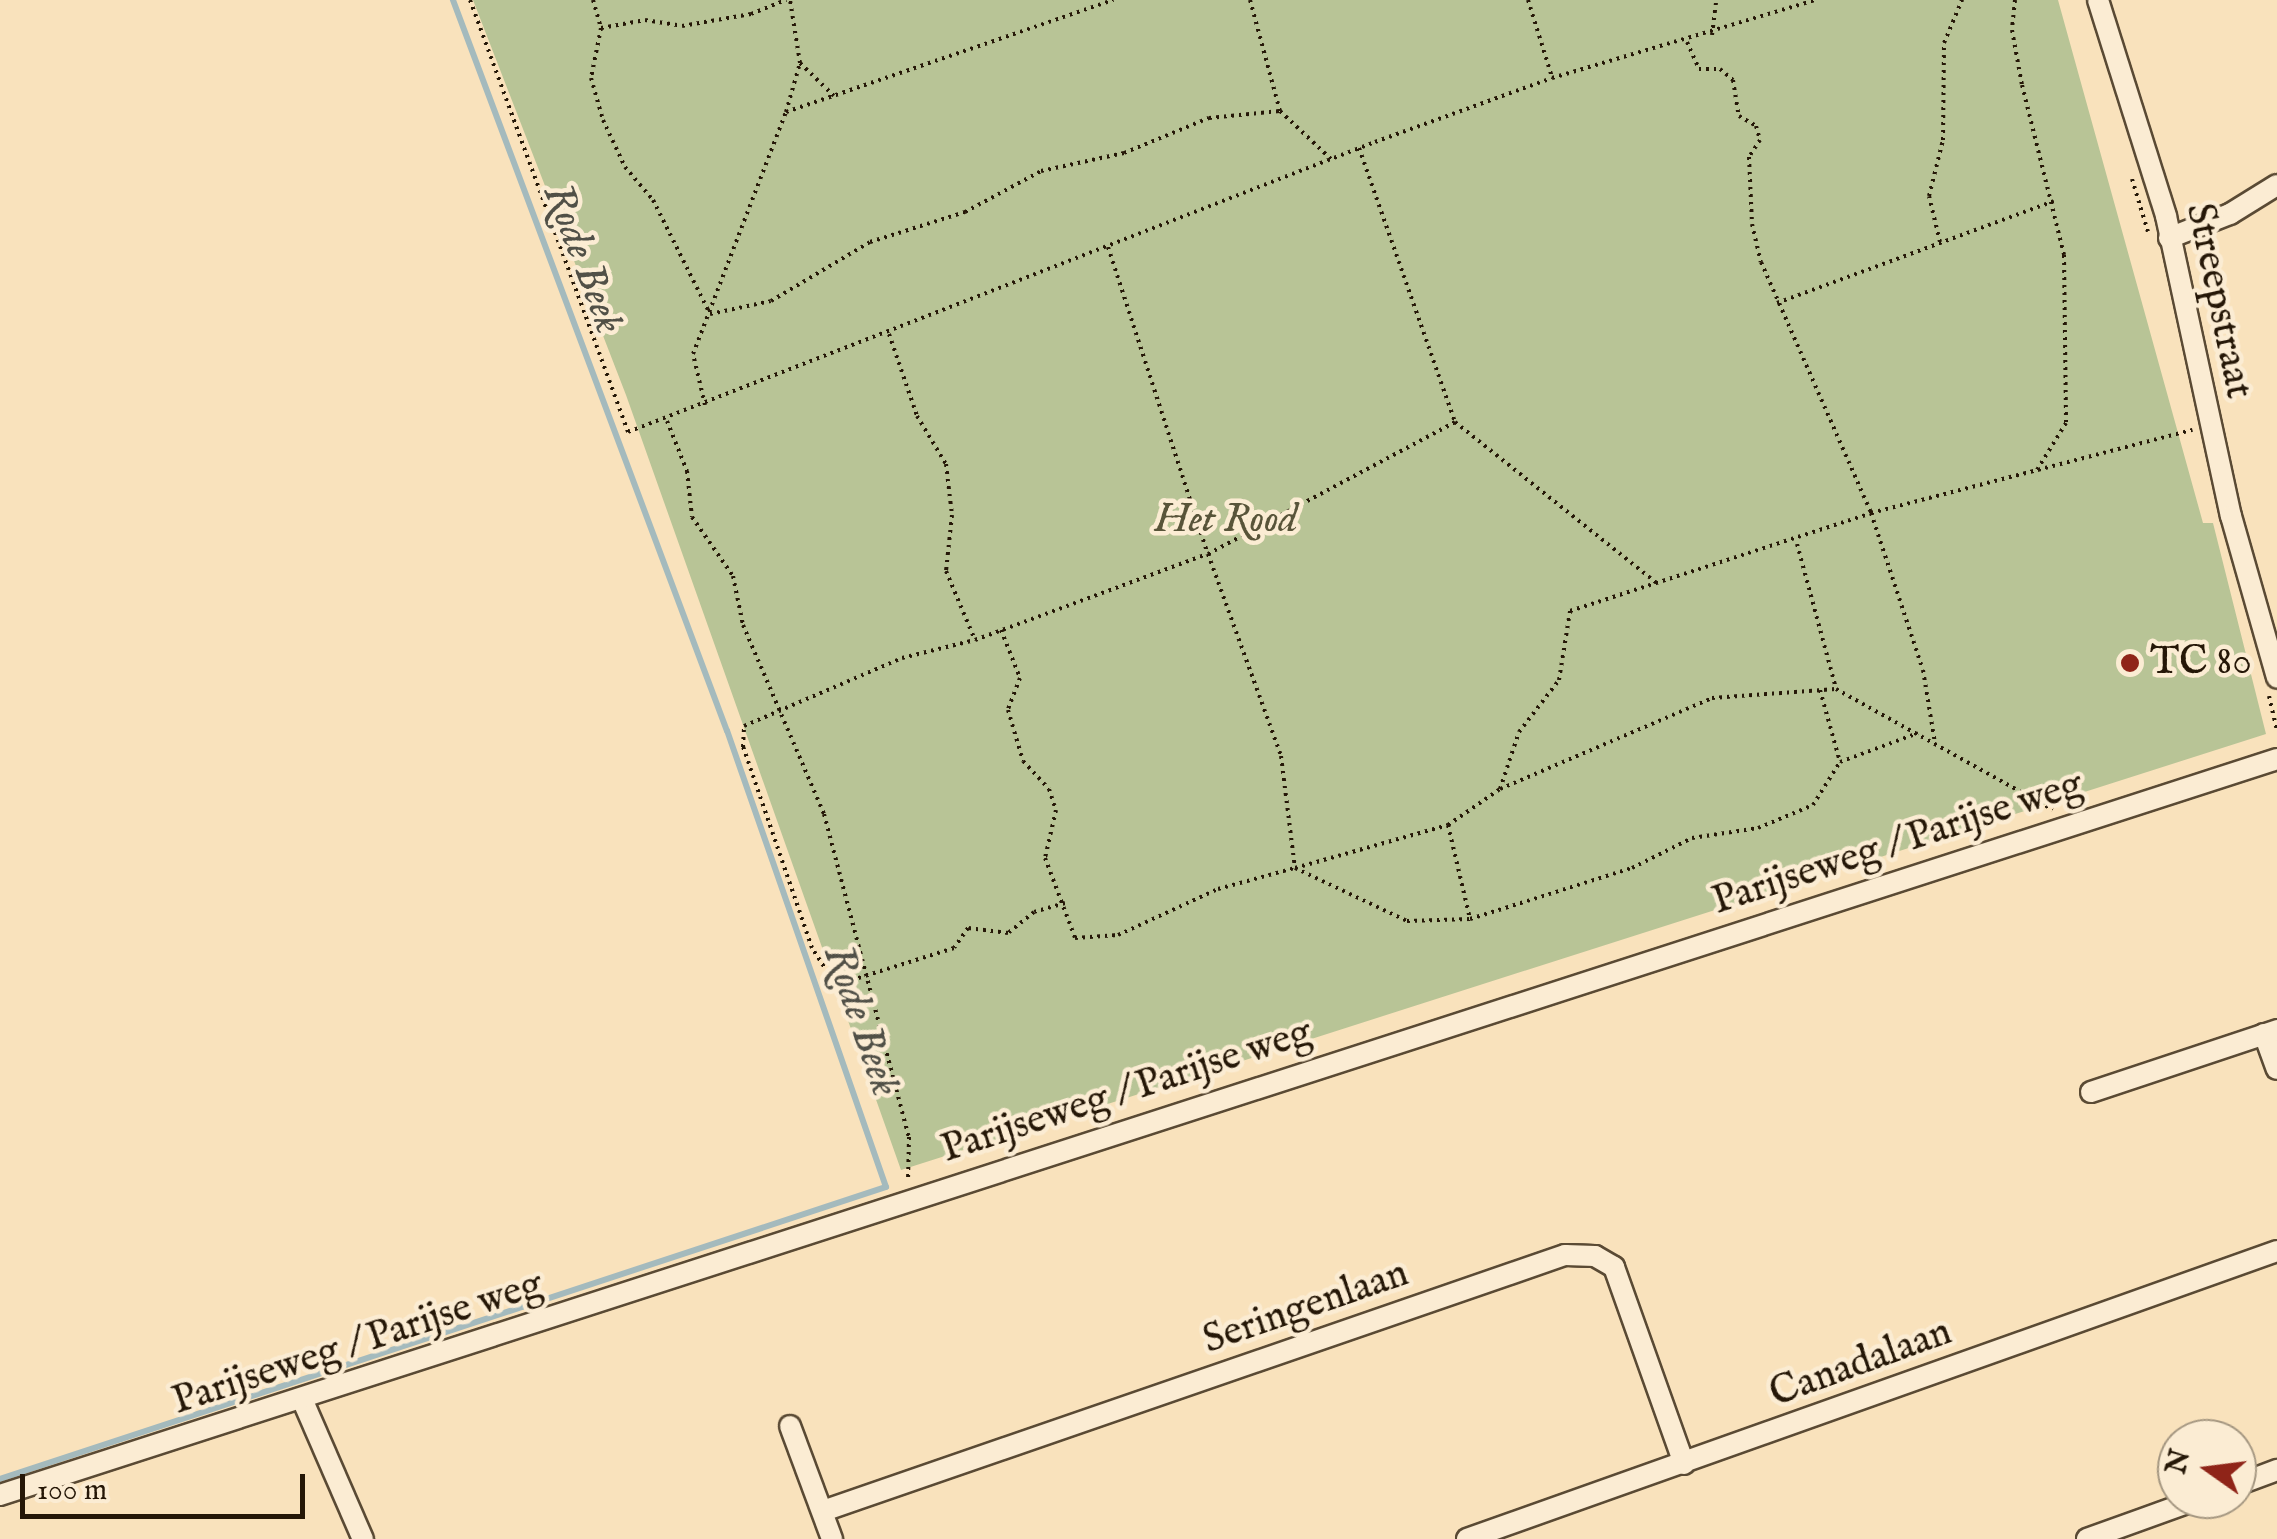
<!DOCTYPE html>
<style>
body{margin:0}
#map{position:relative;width:2277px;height:1539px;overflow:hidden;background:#f9e2bc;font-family:"IM FELL English",serif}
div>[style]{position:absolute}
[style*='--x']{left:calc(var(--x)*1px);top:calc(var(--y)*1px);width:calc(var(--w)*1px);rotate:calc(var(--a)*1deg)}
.green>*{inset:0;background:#b8c496}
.stream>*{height:6px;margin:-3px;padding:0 3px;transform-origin:3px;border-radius:3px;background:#a4babd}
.path>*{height:4px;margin-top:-2px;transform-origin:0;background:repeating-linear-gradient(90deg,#251707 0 2.5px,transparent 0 7.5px)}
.roads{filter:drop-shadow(2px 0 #5a4a34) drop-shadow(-2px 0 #5a4a34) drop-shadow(0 2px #5a4a34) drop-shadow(0 -2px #5a4a34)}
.minor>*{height:20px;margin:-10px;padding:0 10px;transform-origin:10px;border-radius:10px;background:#fbecd3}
.dots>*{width:28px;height:28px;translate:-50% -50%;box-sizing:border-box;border:5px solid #fbecd3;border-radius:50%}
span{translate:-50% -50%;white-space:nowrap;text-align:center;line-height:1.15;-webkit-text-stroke:9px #fbecd3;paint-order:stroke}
.street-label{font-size:40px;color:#251707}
.park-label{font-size:40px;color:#585439;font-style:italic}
.poi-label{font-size:40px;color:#251707}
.left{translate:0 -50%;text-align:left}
.water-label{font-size:42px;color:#515047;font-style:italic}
.north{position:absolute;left:2157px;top:1419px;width:100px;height:100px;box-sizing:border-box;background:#fbecd3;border:2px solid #a59781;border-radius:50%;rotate:284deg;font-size:28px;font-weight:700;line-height:40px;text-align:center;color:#251707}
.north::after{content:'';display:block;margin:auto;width:35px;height:45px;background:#8f2418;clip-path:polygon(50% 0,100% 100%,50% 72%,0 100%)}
.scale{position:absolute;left:20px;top:1474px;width:285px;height:45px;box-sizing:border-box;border:5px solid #251707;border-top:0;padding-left:12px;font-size:30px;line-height:35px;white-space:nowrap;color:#251707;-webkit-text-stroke:8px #fbecd3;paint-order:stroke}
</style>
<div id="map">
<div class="green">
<div style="clip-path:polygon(473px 0,2058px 0,2203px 523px,2213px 523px,2266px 734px,901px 1170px,626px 395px)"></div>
</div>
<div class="stream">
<div style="--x:0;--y:1479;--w:933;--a:-18.24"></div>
<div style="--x:886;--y:1187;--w:483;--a:-109.2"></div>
<div style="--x:727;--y:731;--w:781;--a:-110.55"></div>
</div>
<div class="path">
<div style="--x:470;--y:0;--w:460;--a:69.9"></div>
<div style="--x:628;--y:432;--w:801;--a:-21.22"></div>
<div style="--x:1375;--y:142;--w:188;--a:-19.9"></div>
<div style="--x:1552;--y:78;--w:275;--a:-16.5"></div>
<div style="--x:593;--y:0;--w:29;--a:74"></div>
<div style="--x:601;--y:28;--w:51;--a:101.3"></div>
<div style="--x:591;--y:78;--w:44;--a:74.1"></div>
<div style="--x:603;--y:120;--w:52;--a:64.9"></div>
<div style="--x:625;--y:167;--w:43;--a:49.7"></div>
<div style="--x:653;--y:200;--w:127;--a:63.4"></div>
<div style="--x:710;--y:314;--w:62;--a:-12"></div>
<div style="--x:771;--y:301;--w:115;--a:-30.8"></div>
<div style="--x:870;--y:242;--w:100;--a:-17.5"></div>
<div style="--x:965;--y:212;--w:86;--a:-28.3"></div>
<div style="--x:1041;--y:171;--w:85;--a:-12.2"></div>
<div style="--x:1124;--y:153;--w:92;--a:-22.4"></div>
<div style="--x:1209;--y:118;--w:71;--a:-5.6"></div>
<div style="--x:1250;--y:0;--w:115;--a:74.9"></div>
<div style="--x:1280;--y:111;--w:70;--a:43.3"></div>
<div style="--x:1528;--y:0;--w:81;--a:72.7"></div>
<div style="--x:2015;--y:0;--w:30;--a:96"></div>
<div style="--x:2012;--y:30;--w:56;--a:79.7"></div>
<div style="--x:2022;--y:85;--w:175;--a:76.1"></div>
<div style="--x:2064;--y:255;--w:168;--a:89.3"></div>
<div style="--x:2066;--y:423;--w:55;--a:121.7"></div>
<div style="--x:601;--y:28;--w:45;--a:-10.3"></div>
<div style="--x:645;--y:20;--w:37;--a:9"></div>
<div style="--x:682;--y:26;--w:70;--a:-9.9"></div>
<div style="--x:751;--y:14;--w:38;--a:-22"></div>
<div style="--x:1712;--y:35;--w:35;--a:-83"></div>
<div style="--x:1687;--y:42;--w:30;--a:66"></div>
<div style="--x:1699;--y:69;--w:21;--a:0"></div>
<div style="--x:1720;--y:69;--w:17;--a:40"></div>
<div style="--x:1733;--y:80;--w:36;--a:81"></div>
<div style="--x:1739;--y:116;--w:20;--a:30"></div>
<div style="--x:1756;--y:126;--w:15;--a:74"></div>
<div style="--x:1760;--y:140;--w:20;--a:123"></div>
<div style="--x:1749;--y:157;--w:67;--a:87.4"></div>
<div style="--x:1752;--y:224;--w:39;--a:77"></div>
<div style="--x:1761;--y:262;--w:274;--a:66.3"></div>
<div style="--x:1871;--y:513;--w:165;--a:71.7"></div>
<div style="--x:1923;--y:670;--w:74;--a:80.7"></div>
<div style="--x:800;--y:63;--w:47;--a:44.1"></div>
<div style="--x:786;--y:112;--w:51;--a:-74.1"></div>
<div style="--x:800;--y:63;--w:64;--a:-99"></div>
<div style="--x:1359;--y:148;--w:290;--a:70.7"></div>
<div style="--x:1455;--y:422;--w:258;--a:38.6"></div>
<div style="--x:2132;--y:179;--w:55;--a:73.2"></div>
<div style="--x:1940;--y:242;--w:47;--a:-103.4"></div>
<div style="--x:1929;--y:196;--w:58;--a:-76"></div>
<div style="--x:1943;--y:140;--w:97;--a:-89.4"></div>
<div style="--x:1944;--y:43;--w:47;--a:-67.3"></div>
<div style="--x:1108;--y:247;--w:323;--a:72"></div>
<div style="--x:1208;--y:554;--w:280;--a:-28.1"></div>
<div style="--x:1777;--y:303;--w:295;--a:-20.2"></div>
<div style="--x:889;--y:334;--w:87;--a:71.1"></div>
<div style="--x:917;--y:416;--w:56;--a:58.9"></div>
<div style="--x:946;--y:464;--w:51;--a:83.3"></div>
<div style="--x:952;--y:515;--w:56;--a:96.1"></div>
<div style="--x:946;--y:571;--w:75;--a:67.2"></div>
<div style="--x:705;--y:405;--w:52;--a:-103.2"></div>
<div style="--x:693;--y:354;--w:259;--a:-69"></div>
<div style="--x:786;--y:112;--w:346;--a:-18.9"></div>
<div style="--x:667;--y:421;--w:54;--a:68.2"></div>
<div style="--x:687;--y:471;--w:46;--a:83.8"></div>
<div style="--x:692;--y:517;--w:72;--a:55.2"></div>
<div style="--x:733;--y:576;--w:50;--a:78.5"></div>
<div style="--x:743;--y:625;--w:206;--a:66.8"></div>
<div style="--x:824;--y:814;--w:334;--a:75.3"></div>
<div style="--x:909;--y:1137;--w:44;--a:91.3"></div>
<div style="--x:1797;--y:544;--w:150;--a:74.9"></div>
<div style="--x:1001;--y:630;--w:52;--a:68.4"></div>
<div style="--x:1020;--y:678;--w:34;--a:111"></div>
<div style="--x:1008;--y:710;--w:53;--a:73.6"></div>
<div style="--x:1023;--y:761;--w:38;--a:47"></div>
<div style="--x:1049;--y:789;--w:22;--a:72"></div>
<div style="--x:1056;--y:810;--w:49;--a:102.9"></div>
<div style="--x:1045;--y:858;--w:85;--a:69.4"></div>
<div style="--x:1075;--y:938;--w:43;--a:-4"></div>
<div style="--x:1118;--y:935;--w:110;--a:-24.7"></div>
<div style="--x:1218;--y:889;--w:80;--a:-15.3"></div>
<div style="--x:1295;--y:868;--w:124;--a:25.3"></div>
<div style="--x:1407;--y:921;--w:63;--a:-1.8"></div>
<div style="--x:1820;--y:690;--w:75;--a:74.5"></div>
<div style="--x:2269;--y:696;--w:35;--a:77"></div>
<div style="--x:1500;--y:789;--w:60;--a:-71.6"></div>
<div style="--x:1519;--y:732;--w:66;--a:-52.4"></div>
<div style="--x:1559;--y:680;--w:70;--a:-80.9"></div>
<div style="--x:1570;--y:611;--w:317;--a:-18"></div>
<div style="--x:1871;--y:513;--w:332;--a:-14.5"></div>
<div style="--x:1448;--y:825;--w:97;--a:76.8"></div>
<div style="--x:1470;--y:919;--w:170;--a:-17.5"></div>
<div style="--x:1632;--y:868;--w:67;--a:-26.6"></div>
<div style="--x:1692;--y:838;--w:67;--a:-8.6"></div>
<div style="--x:1758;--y:828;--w:60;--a:-22.7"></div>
<div style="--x:1813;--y:805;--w:51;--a:-57.9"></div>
<div style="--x:1840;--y:762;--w:83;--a:-20.4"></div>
<div style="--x:1065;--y:903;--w:32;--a:164"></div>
<div style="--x:1034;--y:912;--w:33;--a:141"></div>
<div style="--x:1008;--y:933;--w:40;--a:-172.9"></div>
<div style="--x:968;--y:928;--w:24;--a:125"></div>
<div style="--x:954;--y:948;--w:124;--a:162.6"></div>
<div style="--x:836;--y:985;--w:44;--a:-123"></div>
<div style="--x:812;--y:948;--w:213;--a:-108.9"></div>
<div style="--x:743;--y:747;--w:21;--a:-87"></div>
<div style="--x:744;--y:726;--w:172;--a:-23.3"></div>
<div style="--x:902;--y:658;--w:75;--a:-13.9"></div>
<div style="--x:975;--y:640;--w:248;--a:-20.3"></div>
<div style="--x:1208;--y:554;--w:215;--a:70.1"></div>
<div style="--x:1281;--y:756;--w:113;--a:82.9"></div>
<div style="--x:1295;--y:868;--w:159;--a:-15.7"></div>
<div style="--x:1448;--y:825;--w:63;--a:-34.7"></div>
<div style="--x:1500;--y:789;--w:231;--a:-23.2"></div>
<div style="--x:1712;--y:698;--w:124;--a:-4.2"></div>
<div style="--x:1836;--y:689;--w:248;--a:29.1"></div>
</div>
<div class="roads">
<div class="minor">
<div style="--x:2098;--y:0;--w:226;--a:72.5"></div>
<div style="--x:2166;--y:216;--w:307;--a:77.8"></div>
<div style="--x:2231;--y:516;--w:168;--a:74.1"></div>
<div style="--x:2169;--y:238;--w:66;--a:-21.5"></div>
<div style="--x:2230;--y:214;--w:55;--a:-31.7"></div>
<div style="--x:2264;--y:1034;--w:37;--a:70"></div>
<div style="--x:2091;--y:1092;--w:196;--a:-18.4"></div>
<div style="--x:302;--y:1399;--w:153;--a:66.5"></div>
<div style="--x:790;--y:1426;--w:121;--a:69.6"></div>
<div style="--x:2237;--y:1485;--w:43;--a:-20.6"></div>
<div style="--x:0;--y:1495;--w:2393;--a:-17.91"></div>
<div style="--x:823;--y:1511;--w:785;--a:-19.04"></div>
<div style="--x:1565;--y:1255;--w:30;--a:2"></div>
<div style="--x:1595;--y:1256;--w:22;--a:30"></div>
<div style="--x:1614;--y:1267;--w:209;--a:70.4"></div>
<div style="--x:1467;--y:1539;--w:860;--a:-19.57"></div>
<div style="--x:2087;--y:1539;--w:118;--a:-19.8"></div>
</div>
</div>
<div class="dots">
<div style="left:2130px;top:663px;background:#8f2418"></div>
</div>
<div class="street-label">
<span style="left:2218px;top:301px;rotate:78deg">Streepstraat</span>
<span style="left:1898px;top:844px;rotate:-18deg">Parijseweg / Parijse weg</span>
<span style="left:1127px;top:1092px;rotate:-18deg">Parijseweg / Parijse weg</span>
<span style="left:1306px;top:1308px;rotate:-19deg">Seringenlaan</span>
<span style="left:358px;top:1344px;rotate:-18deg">Parijseweg / Parijse weg</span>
<span style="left:1861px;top:1364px;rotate:-20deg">Canadalaan</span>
</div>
<div class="park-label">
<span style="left:1226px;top:521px">Het Rood</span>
</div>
<div class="poi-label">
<span class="left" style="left:2150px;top:663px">TC 80</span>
</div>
<div class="water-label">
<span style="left:582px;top:259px;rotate:69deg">Rode Beek</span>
<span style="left:860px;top:1021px;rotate:71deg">Rode Beek</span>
</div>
<div class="north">N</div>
<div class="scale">100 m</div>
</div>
